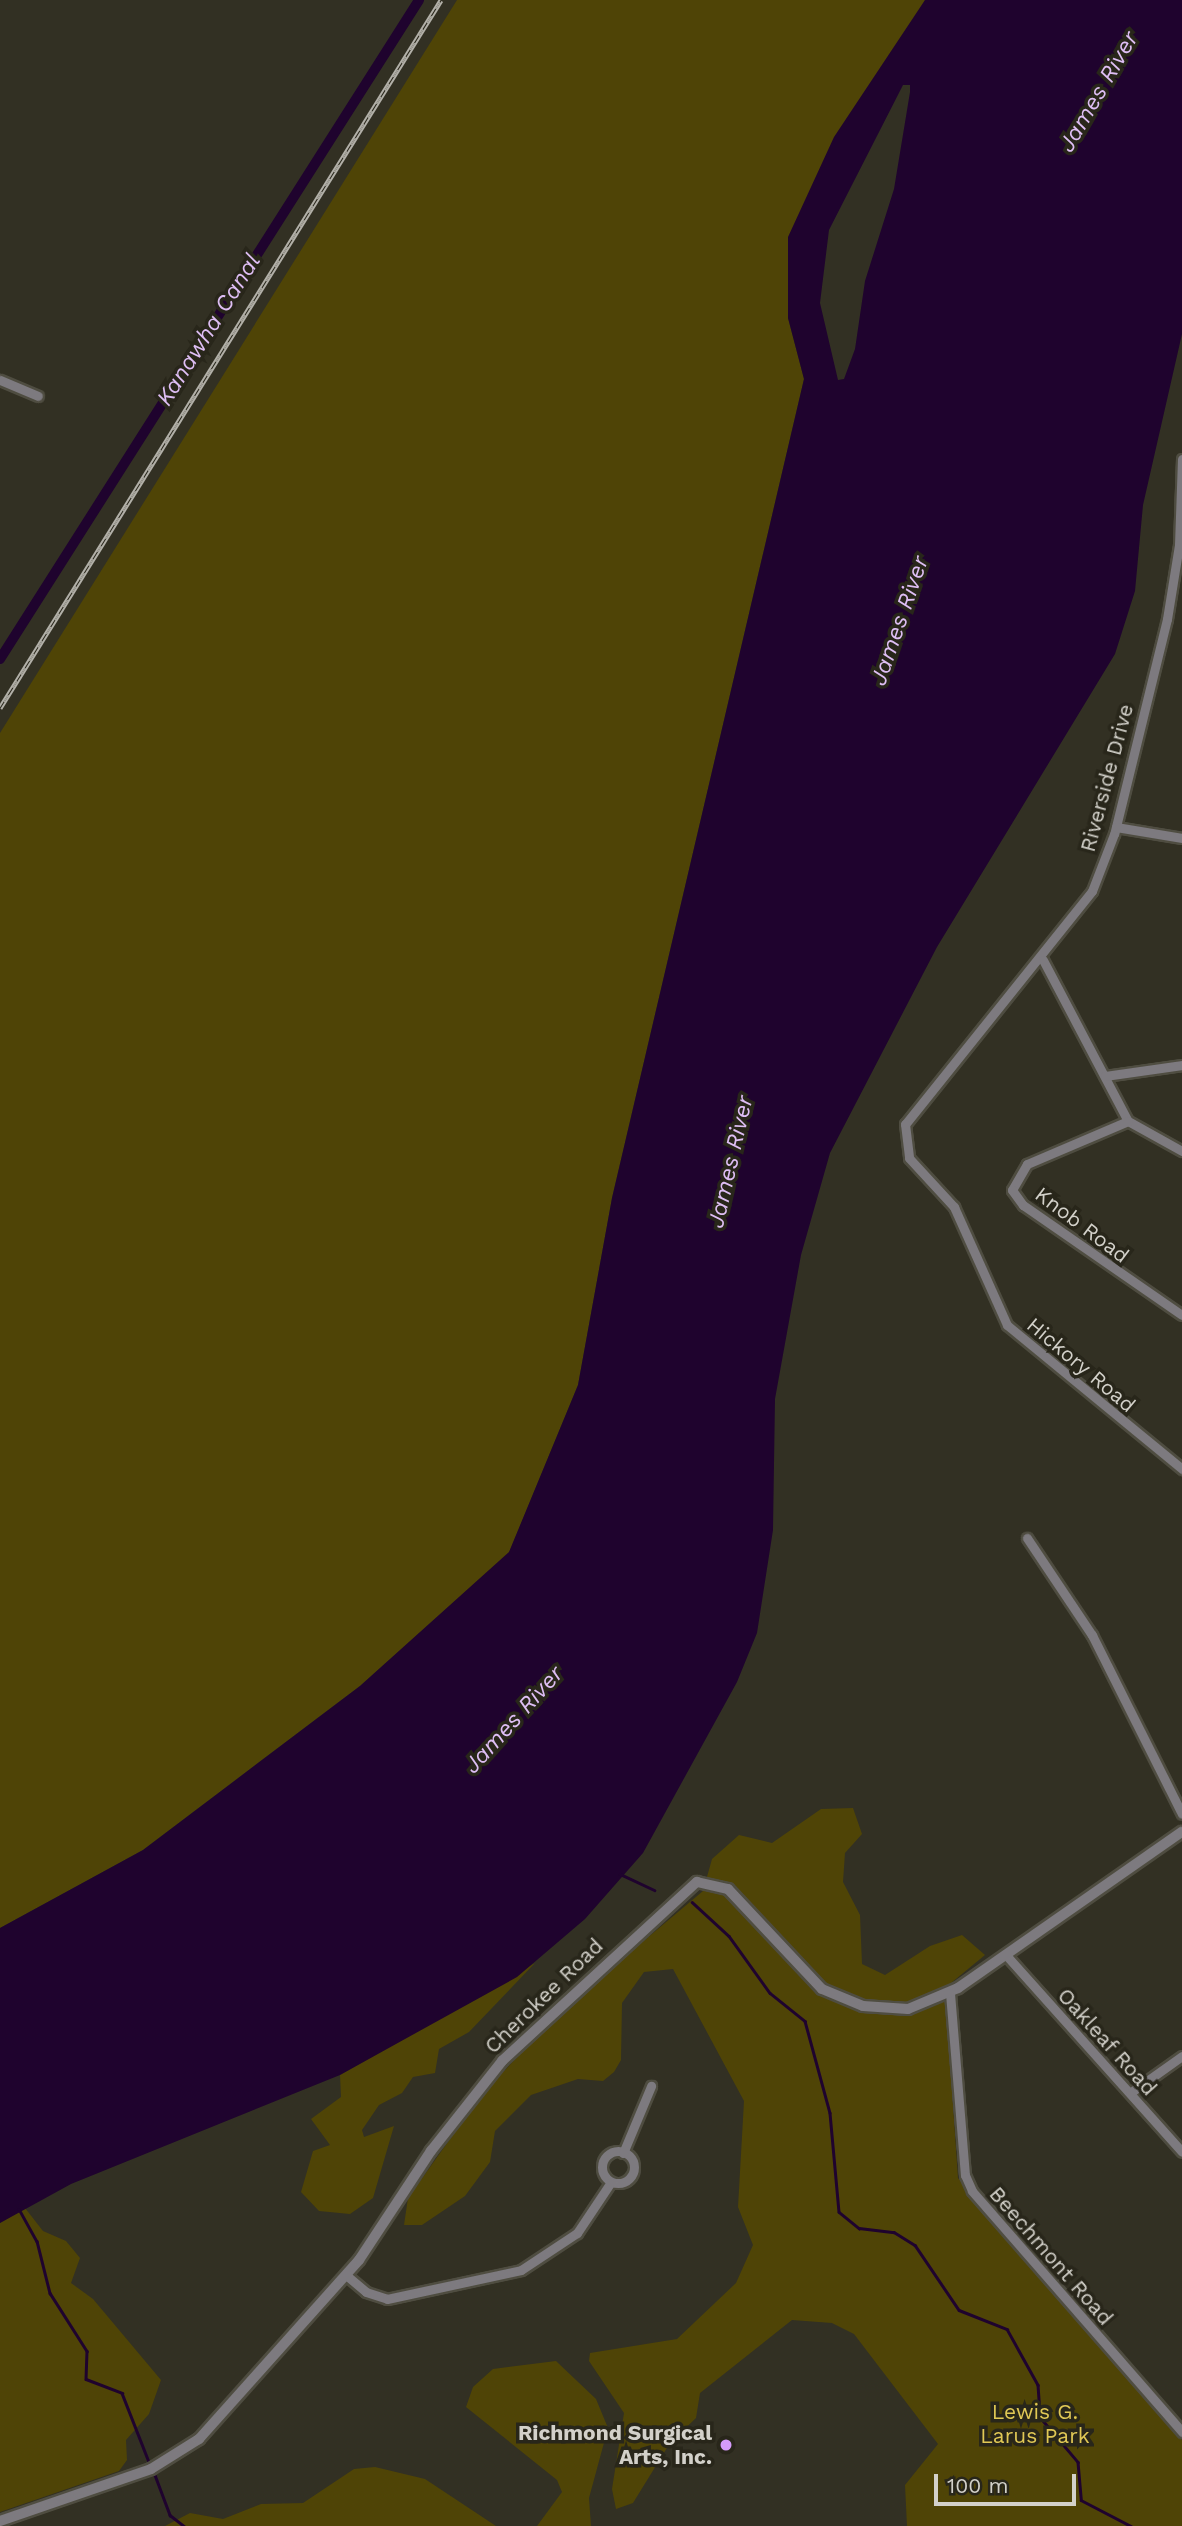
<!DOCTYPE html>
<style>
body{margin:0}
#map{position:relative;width:1182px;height:2526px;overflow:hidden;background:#323023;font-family:"Work Sans",sans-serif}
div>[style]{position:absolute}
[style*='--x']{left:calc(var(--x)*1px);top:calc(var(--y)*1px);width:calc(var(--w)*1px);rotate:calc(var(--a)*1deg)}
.green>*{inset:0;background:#4f4406}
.water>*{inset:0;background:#1f032e}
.stream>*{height:2.5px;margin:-1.25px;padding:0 1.25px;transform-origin:1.25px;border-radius:1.25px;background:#1f032e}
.canal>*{height:10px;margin:-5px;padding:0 5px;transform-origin:5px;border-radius:5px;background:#1f032e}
.roads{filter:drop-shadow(2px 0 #4f4d41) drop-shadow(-2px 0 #4f4d41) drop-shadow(0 2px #4f4d41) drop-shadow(0 -2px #4f4d41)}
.minor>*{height:9px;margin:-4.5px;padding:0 4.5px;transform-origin:4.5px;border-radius:4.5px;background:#7d7a7f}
.minor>.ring{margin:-4.5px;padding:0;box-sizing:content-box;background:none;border:9px solid #7d7a7f;border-radius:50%}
.tertiary>*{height:10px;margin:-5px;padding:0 5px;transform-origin:5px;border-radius:5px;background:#7d7a7f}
.rail>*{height:5px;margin-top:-2.5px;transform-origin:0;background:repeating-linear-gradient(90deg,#28261a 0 8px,#b2b0a8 0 16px);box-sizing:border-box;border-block:2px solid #b2b0a8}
.dots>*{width:19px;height:19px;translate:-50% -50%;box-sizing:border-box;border:4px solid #28261a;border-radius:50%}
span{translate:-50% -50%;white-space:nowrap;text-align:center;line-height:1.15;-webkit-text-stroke:7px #28261a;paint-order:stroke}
.street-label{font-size:21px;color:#d3d1ca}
.park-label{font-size:21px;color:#e0c855}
.poi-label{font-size:21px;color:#d3d1ca;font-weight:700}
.right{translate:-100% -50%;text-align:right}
.water-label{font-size:23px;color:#debef4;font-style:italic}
.scale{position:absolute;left:934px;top:2474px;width:142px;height:32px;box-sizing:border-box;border:4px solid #d3d1ca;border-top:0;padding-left:9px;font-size:21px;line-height:24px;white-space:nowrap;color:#d3d1ca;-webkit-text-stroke:5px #28261a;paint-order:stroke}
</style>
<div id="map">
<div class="green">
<div style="clip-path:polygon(457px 0,925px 0,788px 318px,804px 379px,612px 1198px,578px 1385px,509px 1553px,360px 1686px,143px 1850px,0 1928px,0 733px)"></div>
<div style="clip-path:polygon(853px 1808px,862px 1834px,845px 1853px,843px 1882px,860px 1915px,862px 1964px,885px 1975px,930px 1946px,962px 1935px,985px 1955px,945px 1988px,958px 2178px,1182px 2440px,1182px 2526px,907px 2526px,905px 2485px,938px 2444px,854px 2334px,832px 2323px,792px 2320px,700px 2393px,696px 2418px,670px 2443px,633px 2503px,616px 2509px,612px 2489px,624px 2413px,589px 2361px,590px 2353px,677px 2339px,736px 2283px,753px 2245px,738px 2207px,744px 2101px,673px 1969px,644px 1972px,622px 2003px,621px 2060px,614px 2072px,603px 2081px,578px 2079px,531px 2095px,495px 2131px,490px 2162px,465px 2196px,422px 2225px,404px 2225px,408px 2198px,482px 2094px,565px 2007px,703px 1891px,712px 1859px,739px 1835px,772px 1843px,821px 1809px)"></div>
<div style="clip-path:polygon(535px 1963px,469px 2032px,439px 2049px,435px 2073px,413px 2077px,402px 2093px,379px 2105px,362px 2130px,364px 2137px,394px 2126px,373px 2198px,350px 2214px,319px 2211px,301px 2192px,313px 2151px,330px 2145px,311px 2119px,341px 2097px,340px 2075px)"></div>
<div style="clip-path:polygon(25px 2208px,43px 2231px,66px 2241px,80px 2258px,71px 2283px,93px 2299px,161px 2380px,149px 2414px,126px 2440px,127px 2460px,119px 2471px,0 2512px,0 2223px)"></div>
<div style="clip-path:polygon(556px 2361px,596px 2399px,608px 2428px,589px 2498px,591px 2526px,537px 2526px,562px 2492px,557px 2480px,466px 2407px,473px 2387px,493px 2369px)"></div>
<div style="clip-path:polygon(375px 2467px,425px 2479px,496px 2526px,165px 2526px,190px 2513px,223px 2519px,261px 2504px,303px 2503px,354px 2469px)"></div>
</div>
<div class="water">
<div style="clip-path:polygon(evenodd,925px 0,1182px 0,1182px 334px,1143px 505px,1135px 591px,1115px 654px,937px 947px,830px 1153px,801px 1255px,775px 1399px,773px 1530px,757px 1633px,737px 1682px,643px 1853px,585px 1919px,517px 1977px,340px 2075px,71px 2184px,0 2223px,0 1928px,143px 1850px,360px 1686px,509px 1552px,578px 1385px,612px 1198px,804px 379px,788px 318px,788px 237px,834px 137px,925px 0,903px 85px,910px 85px,910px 92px,894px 189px,865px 281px,855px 349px,844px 379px,838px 380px,820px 303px,829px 230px,903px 85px)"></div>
</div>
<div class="stream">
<div style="--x:620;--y:1874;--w:38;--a:25"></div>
<div style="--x:692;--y:1902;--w:50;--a:42.6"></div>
<div style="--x:729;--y:1936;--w:70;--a:54.3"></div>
<div style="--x:770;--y:1993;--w:45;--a:38.7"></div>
<div style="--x:805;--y:2021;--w:95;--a:74.8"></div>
<div style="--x:830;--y:2113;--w:99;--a:84.8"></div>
<div style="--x:839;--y:2212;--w:26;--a:39"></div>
<div style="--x:859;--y:2228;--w:35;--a:7"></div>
<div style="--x:894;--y:2232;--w:25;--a:32"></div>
<div style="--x:915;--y:2245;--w:78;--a:55.9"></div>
<div style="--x:959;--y:2310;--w:52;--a:21.6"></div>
<div style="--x:1007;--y:2329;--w:64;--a:61"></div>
<div style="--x:1038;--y:2385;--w:32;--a:86"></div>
<div style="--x:1040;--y:2417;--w:59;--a:49.8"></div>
<div style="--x:1078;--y:2462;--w:38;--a:85"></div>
<div style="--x:1081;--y:2500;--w:56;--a:27.5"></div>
<div style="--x:19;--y:2209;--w:37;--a:61"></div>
<div style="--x:37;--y:2241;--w:54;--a:76"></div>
<div style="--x:50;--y:2293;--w:69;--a:57.5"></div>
<div style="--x:87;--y:2351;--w:28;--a:92"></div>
<div style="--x:86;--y:2379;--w:39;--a:21"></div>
<div style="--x:122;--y:2393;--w:74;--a:68.6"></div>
<div style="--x:155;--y:2475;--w:43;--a:69.4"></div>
<div style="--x:170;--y:2515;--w:18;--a:38"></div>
</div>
<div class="canal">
<div style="--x:0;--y:659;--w:781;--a:-57.55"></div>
</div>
<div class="roads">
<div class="minor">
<div style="--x:0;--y:380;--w:41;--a:22.8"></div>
<div style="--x:1182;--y:459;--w:86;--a:92"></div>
<div style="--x:1179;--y:545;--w:75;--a:99.2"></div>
<div style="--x:1167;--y:619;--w:221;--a:103.8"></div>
<div style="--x:1114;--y:834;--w:61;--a:111.1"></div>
<div style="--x:1092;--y:891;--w:299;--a:128.7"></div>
<div style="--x:905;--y:1124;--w:34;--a:83"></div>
<div style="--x:909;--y:1158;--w:67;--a:47.4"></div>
<div style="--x:954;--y:1207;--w:129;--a:65.8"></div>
<div style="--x:1007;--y:1325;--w:227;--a:39.4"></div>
<div style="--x:1116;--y:827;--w:67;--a:9.5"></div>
<div style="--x:1043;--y:960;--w:182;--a:62.2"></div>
<div style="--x:1128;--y:1121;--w:62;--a:29.1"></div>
<div style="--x:1105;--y:1076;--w:78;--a:-8.1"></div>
<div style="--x:1128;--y:1121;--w:110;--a:156.9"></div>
<div style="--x:1027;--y:1164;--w:30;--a:120"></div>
<div style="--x:1012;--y:1190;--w:19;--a:54"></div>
<div style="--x:1023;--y:1205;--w:193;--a:34.7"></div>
<div style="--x:1027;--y:1538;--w:117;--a:56.2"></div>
<div style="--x:1092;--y:1635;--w:200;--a:63.3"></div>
<div style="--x:1006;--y:1955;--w:264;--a:48.2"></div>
<div style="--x:950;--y:1993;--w:183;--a:85.3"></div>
<div style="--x:965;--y:2175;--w:17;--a:66"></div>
<div style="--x:972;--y:2191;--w:320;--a:48.9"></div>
<div style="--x:1130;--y:2093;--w:64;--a:-35.4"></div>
<div class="ring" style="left:602px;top:2151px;width:23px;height:23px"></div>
<div style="--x:623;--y:2153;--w:73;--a:-67.3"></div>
<div style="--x:346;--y:2275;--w:26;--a:40"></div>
<div style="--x:366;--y:2292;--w:22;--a:18"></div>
<div style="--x:387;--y:2299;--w:137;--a:-12.2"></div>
<div style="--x:521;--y:2270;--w:67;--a:-33.5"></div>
<div style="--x:577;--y:2233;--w:61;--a:-56.3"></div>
</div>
<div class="tertiary">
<div style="--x:0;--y:2521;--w:160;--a:-19"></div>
<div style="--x:151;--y:2469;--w:57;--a:-32"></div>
<div style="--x:199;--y:2439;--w:240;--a:-48.2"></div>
<div style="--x:359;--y:2260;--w:131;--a:-56.6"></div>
<div style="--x:431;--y:2151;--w:115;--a:-51.7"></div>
<div style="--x:502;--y:2061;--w:265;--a:-42.6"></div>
<div style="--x:697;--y:1882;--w:32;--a:13"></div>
<div style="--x:728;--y:1889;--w:137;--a:46.8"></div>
<div style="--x:822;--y:1989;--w:44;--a:22.5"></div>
<div style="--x:863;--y:2006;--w:45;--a:3.8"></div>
<div style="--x:908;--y:2009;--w:54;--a:-22.8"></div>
<div style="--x:958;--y:1988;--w:273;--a:-34.9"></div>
</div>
</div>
<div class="rail">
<div style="--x:0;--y:708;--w:834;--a:-58.08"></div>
</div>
<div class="dots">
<div style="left:726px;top:2445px;background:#d59bfa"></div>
</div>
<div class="street-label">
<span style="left:1107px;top:778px;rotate:-75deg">Riverside Drive</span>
<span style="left:1082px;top:1225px;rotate:37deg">Knob Road</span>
<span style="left:1081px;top:1365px;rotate:40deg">Hickory Road</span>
<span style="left:544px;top:1996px;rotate:-44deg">Cherokee Road</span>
<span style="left:1107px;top:2042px;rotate:48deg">Oakleaf Road</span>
<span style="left:1051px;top:2256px;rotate:49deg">Beechmont Road</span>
</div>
<div class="park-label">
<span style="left:1035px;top:2424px">Lewis G.<br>Larus Park</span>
</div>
<div class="poi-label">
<span class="right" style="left:712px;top:2445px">Richmond Surgical<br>Arts, Inc.</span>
</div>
<div class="water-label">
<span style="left:1099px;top:92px;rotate:-60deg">James River</span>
<span style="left:209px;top:330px;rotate:-58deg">Kanawha Canal</span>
<span style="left:900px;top:621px;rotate:-71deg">James River</span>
<span style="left:731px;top:1162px;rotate:-77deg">James River</span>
<span style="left:514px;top:1720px;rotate:-48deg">James River</span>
</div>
<div class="scale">100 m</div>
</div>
